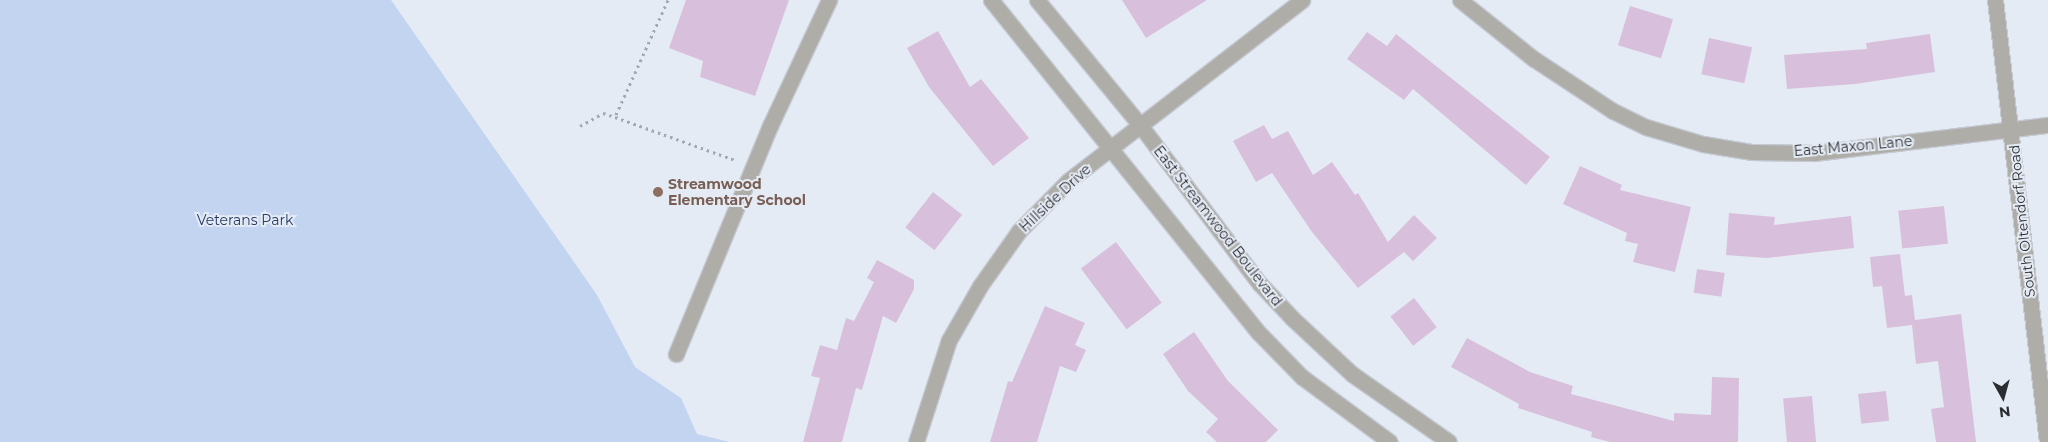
<!DOCTYPE html>
<style>
body{margin:0}
#map{position:relative;width:2048px;height:442px;overflow:hidden;background:#e5ebf5;font-family:Montserrat,sans-serif}
div>[style]{position:absolute}
[style*='--x']{left:calc(var(--x)*1px);top:calc(var(--y)*1px);width:calc(var(--w)*1px);rotate:calc(var(--a)*1deg)}
.green>*{inset:0;background:#c3d4f1}
.building>*{inset:0;background:#d8c0dc;transform-origin:0 0}
.path>*{height:3px;margin-top:-1.5px;transform-origin:0;background:repeating-linear-gradient(90deg,#a3a8af 0 2.5px,transparent 0 6.5px)}
.roads{filter:drop-shadow(1px 0 #c4c9d2) drop-shadow(-1px 0 #c4c9d2) drop-shadow(0 1px #c4c9d2) drop-shadow(0 -1px #c4c9d2)}
.service>*{height:15px;margin:-7.5px;padding:0 7.5px;transform-origin:7.5px;border-radius:7.5px;background:#aeada8}
.minor>*{height:15px;margin:-7.5px;padding:0 7.5px;transform-origin:7.5px;border-radius:7.5px;background:#aeada8}
.tertiary>*{height:15px;margin:-7.5px;padding:0 7.5px;transform-origin:7.5px;border-radius:7.5px;background:#aeada8}
.dots>*{width:14px;height:14px;translate:-50% -50%;box-sizing:border-box;border:2px solid #e5ebf5;border-radius:50%}
span{translate:-50% -50%;white-space:nowrap;text-align:center;line-height:1.15;-webkit-text-stroke:4px #e5ebf5;paint-order:stroke}
.street-label{font-size:14px;color:#2b2e31}
.education-label{font-size:14px;color:#785e54;font-weight:700}
.left{translate:0 -50%;text-align:left}
.park-label{font-size:14px;color:#253b64}
.north{position:absolute;left:1978px;top:372px;width:50px;height:50px;-webkit-text-stroke:4px #e5ebf5;paint-order:stroke;rotate:173deg;font-size:14px;font-weight:700;line-height:20px;text-align:center;color:#2b2e31}
.north::after{content:'';display:block;margin:auto;width:18px;height:22px;background:#2b2e31;clip-path:polygon(50% 0,100% 100%,50% 72%,0 100%)}
</style>
<div id="map">
<div class="green">
<div style="clip-path:polygon(0 0,391px 0,597px 295px,635px 367px,681px 398px,697px 434px,730px 442px,0 442px)"></div>
</div>
<div class="building">
<div style="clip-path:polygon(686px 0,789px 0,755px 96px,700px 77px,703px 61px,669px 48px)"></div>
<div style="clip-path:polygon(1122px 0,1207px 0,1146px 38px)"></div>
<div style="left:1630px;top:6px;width:45px;height:41px;rotate:17deg"></div>
<div style="clip-path:polygon(938px 31px,970px 87px,981px 79px,1029px 138px,993px 166px,929px 87px,907px 48px)"></div>
<div style="clip-path:polygon(1367px 32px,1387px 46px,1396px 34px,1550px 157px,1526px 185px,1413px 89px,1404px 100px,1347px 59px)"></div>
<div style="clip-path:polygon(1930px 34px,1935px 72px,1855px 84px,1787px 89px,1784px 55px,1867px 49px,1866px 43px)"></div>
<div style="left:1709px;top:38px;width:44px;height:37px;rotate:12deg"></div>
<div style="clip-path:polygon(1264px 125px,1272px 139px,1288px 131px,1313px 175px,1332px 162px,1355px 195px,1358px 193px,1388px 242px,1414px 215px,1437px 238px,1413px 261px,1404px 252px,1358px 288px,1312px 232px,1272px 173px,1256px 182px,1233px 141px)"></div>
<div style="clip-path:polygon(1580px 166px,1622px 185px,1620px 190px,1691px 207px,1675px 272px,1633px 262px,1638px 244px,1625px 241px,1627px 233px,1563px 204px)"></div>
<div style="left:933px;top:192px;width:37px;height:45px;rotate:38deg"></div>
<div style="left:1944px;top:206px;width:38px;height:46px;rotate:84deg"></div>
<div style="clip-path:polygon(1729px 213px,1775px 217px,1774px 225px,1851px 216px,1854px 248px,1766px 258px,1726px 255px)"></div>
<div style="left:1116px;top:242px;width:76px;height:44px;rotate:53deg"></div>
<div style="clip-path:polygon(1900px 254px,1905px 296px,1912px 295px,1915px 320px,1961px 314px,1976px 442px,1936px 442px,1931px 409px,1944px 407px,1938px 361px,1916px 364px,1912px 325px,1887px 328px,1882px 286px,1873px 287px,1870px 257px)"></div>
<div style="clip-path:polygon(877px 260px,914px 280px,914px 289px,896px 323px,883px 316px,862px 390px,856px 388px,842px 442px,803px 442px,820px 378px,811px 376px,820px 345px,837px 350px,846px 318px,854px 321px,874px 282px,867px 278px)"></div>
<div style="left:1697px;top:269px;width:28px;height:24px;rotate:8deg"></div>
<div style="left:1414px;top:298px;width:37px;height:30px;rotate:52deg"></div>
<div style="clip-path:polygon(1045px 306px,1085px 323px,1075px 345px,1086px 350px,1076px 372px,1060px 366px,1037px 442px,990px 442px,1008px 381px,1012px 382px)"></div>
<div style="clip-path:polygon(1194px 332px,1228px 381px,1278px 430px,1266px 442px,1217px 442px,1206px 432px,1218px 419px,1188px 391px,1163px 354px)"></div>
<div style="clip-path:polygon(1467px 338px,1530px 372px,1573px 386px,1571px 394px,1674px 421px,1674px 413px,1711px 415px,1712px 377px,1739px 378px,1738px 442px,1610px 442px,1591px 437px,1592px 432px,1518px 408px,1519px 404px,1451px 367px)"></div>
<div style="left:1886px;top:391px;width:30px;height:28px;rotate:84deg"></div>
<div style="left:1812px;top:396px;width:46px;height:29px;rotate:85deg"></div>
</div>
<div class="path">
<div style="--x:668;--y:0;--w:128;--a:114.4"></div>
<div style="--x:615;--y:117;--w:127;--a:19.7"></div>
<div style="--x:580;--y:126;--w:26;--a:-29"></div>
<div style="--x:603;--y:113;--w:13;--a:18"></div>
</div>
<div class="roads">
<div class="service">
<div style="--x:676;--y:354;--w:247;--a:-67.6"></div>
<div style="--x:770;--y:126;--w:139;--a:-64.9"></div>
</div>
<div class="minor">
<div style="--x:1460;--y:0;--w:95;--a:38.6"></div>
<div style="--x:1534;--y:59;--w:95;--a:33.4"></div>
<div style="--x:1613;--y:111;--w:37;--a:26"></div>
<div style="--x:1646;--y:127;--w:59;--a:16.6"></div>
<div style="--x:1703;--y:144;--w:50;--a:9.3"></div>
<div style="--x:1752;--y:152;--w:63;--a:0.9"></div>
<div style="--x:1815;--y:153;--w:235;--a:-6.9"></div>
<div style="--x:1995;--y:0;--w:445;--a:83.3"></div>
<div style="--x:916;--y:442;--w:107;--a:-72.1"></div>
<div style="--x:949;--y:340;--w:62;--a:-60.1"></div>
<div style="--x:980;--y:286;--w:67;--a:-54.7"></div>
<div style="--x:1019;--y:231;--w:70;--a:-45.6"></div>
<div style="--x:1068;--y:181;--w:296;--a:-37.7"></div>
</div>
<div class="tertiary">
<div style="--x:991;--y:0;--w:427;--a:51.2"></div>
<div style="--x:1259;--y:333;--w:62;--a:45.7"></div>
<div style="--x:1302;--y:377;--w:109;--a:36.5"></div>
<div style="--x:1037;--y:0;--w:162;--a:50.5"></div>
<div style="--x:1140;--y:125;--w:199;--a:53"></div>
<div style="--x:1260;--y:284;--w:47;--a:46.7"></div>
<div style="--x:1292;--y:318;--w:82;--a:43"></div>
<div style="--x:1352;--y:374;--w:118;--a:35"></div>
</div>
</div>
<div class="dots">
<div style="left:658px;top:192px;background:#8d6e63"></div>
</div>
<div class="street-label">
<span style="left:1853px;top:146px;rotate:-5deg">East Maxon Lane</span>
<span style="left:1055px;top:198px;rotate:-43deg">Hillside Drive</span>
<span style="left:2022px;top:221px;rotate:-96deg">South Oltendorf Road</span>
<span style="left:1218px;top:226px;rotate:52deg">East Streamwood Boulevard</span>
</div>
<div class="education-label">
<span class="left" style="left:668px;top:192px">Streamwood<br>Elementary School</span>
</div>
<div class="park-label">
<span style="left:245px;top:220px">Veterans Park</span>
</div>
<div class="north">N</div>
</div>
